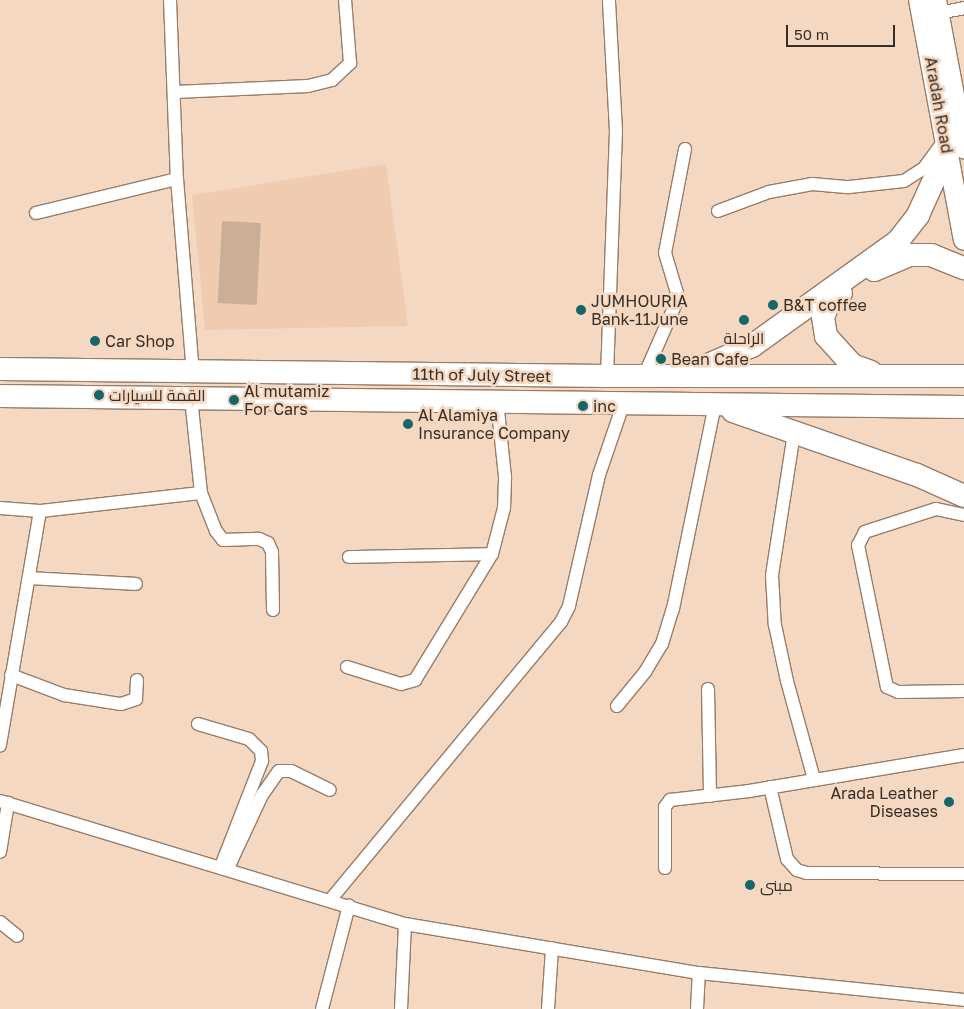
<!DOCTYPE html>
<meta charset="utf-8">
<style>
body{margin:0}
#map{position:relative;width:964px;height:1009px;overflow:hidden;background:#f5d8c2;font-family:"Golos Text",Cairo,sans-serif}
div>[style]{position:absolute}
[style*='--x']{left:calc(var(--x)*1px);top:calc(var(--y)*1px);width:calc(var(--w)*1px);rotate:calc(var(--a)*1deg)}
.built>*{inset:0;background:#efccb1}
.green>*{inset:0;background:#cbae98;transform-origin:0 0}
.roads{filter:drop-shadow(1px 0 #977d69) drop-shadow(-1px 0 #977d69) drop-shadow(0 1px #977d69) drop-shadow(0 -1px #977d69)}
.street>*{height:12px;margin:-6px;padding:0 6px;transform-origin:6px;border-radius:6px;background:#fff}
.primary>*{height:20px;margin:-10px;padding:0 10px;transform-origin:10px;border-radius:10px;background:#fff}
.highway>*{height:22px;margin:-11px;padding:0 11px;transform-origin:11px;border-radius:11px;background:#fff}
.dots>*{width:14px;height:14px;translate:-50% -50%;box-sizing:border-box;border:2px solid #f5d8c2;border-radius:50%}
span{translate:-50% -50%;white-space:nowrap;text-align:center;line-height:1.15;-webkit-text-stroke:5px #f5d8c2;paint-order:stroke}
.street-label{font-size:16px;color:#392e25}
.poi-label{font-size:16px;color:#392e25}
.left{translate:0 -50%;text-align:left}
.right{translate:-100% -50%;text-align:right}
.scale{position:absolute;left:786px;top:25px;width:109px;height:22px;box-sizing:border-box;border:2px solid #392e25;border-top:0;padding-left:6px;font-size:15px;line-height:18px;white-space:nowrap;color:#392e25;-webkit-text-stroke:4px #f5d8c2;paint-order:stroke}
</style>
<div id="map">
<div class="built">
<div style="clip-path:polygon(386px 164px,408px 326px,205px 330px,192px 195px)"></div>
</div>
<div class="green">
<div style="left:222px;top:221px;width:39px;height:82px;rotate:3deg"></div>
</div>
<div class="roads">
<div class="street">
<div style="--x:170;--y:0;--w:179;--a:87.8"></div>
<div style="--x:177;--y:179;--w:194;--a:85.3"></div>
<div style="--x:939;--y:13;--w:25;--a:-11"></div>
<div style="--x:175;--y:92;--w:133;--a:-2.6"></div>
<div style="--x:308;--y:86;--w:25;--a:-14"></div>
<div style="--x:332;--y:80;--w:25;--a:-43"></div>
<div style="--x:350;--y:63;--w:63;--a:-94.5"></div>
<div style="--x:718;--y:211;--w:54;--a:-20.4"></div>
<div style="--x:769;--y:192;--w:44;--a:-10.5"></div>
<div style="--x:812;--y:184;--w:37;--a:5"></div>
<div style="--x:849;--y:187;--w:55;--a:-6.2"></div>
<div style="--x:904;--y:181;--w:24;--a:-33"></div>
<div style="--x:924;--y:168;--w:27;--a:-54"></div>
<div style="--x:36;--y:213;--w:145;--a:-13.6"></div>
<div style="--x:607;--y:376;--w:245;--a:-87.9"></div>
<div style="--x:616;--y:131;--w:131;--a:-93.1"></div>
<div style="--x:644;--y:376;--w:80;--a:-66.3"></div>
<div style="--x:676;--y:303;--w:10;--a:-84"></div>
<div style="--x:677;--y:293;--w:42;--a:-106.7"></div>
<div style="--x:665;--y:253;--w:106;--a:-79.1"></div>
<div style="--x:191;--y:398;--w:96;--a:84"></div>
<div style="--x:201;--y:493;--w:41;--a:68.5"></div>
<div style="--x:216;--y:531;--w:11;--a:52"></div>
<div style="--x:223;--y:540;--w:36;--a:-2"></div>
<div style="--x:259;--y:539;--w:10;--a:24"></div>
<div style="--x:268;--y:543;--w:10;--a:66"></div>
<div style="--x:272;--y:552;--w:58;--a:89"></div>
<div style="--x:794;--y:433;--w:144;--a:98.8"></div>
<div style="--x:772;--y:575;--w:17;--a:87"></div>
<div style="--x:773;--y:592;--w:33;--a:87"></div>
<div style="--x:775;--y:625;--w:57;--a:77.9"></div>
<div style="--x:787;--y:681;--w:102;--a:74.6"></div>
<div style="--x:0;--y:508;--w:40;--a:4.3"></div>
<div style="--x:40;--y:511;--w:238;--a:99.7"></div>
<div style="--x:40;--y:511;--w:162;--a:-6.4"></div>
<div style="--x:964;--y:515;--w:29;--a:-168"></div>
<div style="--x:936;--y:509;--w:75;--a:162.1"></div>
<div style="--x:865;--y:532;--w:15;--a:118"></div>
<div style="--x:858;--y:545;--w:145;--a:78.5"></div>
<div style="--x:887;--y:687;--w:12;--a:24"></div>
<div style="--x:898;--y:692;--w:66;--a:-0.9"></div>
<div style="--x:349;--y:557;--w:143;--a:-1.2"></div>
<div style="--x:30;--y:578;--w:106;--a:3.2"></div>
<div style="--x:347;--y:667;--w:57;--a:17.5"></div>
<div style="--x:401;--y:684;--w:15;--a:-16"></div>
<div style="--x:415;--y:680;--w:148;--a:-58.6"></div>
<div style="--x:492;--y:554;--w:48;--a:-75.4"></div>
<div style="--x:504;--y:508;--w:31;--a:-88"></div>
<div style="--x:505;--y:477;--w:76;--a:-96"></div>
<div style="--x:11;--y:675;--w:57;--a:20.7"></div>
<div style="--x:64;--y:695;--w:58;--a:9"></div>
<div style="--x:121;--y:704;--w:16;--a:-18"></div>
<div style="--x:136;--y:699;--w:19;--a:-87"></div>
<div style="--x:708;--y:689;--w:107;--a:88.9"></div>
<div style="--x:617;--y:706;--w:44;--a:-50.5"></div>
<div style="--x:645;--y:672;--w:33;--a:-59"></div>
<div style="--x:662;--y:644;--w:37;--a:-73"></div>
<div style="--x:673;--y:609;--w:208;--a:-78.4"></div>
<div style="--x:198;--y:724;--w:53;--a:16.4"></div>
<div style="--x:249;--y:739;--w:17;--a:45"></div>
<div style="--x:261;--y:751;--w:10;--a:84"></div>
<div style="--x:262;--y:761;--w:113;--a:111.3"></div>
<div style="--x:770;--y:787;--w:74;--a:76.7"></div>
<div style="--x:787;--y:859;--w:15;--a:48"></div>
<div style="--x:797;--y:870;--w:10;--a:17"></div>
<div style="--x:807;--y:873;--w:157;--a:0.4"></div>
<div style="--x:0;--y:801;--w:423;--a:16.9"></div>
<div style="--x:405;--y:924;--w:298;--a:9.5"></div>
<div style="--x:699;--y:973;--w:266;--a:5.8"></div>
<div style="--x:0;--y:852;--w:50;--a:-80.7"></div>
<div style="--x:228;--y:868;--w:81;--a:-65"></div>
<div style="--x:262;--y:795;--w:29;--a:-55"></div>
<div style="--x:279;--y:771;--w:12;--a:0"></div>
<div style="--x:291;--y:771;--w:43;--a:26"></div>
<div style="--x:665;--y:868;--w:61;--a:-90"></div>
<div style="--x:665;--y:807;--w:9;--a:-54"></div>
<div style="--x:670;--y:800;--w:80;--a:-6.5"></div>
<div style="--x:749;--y:791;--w:218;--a:-9.5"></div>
<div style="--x:331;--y:899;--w:360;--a:-50.3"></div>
<div style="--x:561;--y:622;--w:18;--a:-63"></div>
<div style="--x:569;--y:606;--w:134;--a:-77.1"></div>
<div style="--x:599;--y:475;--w:74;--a:-71.1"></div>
<div style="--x:0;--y:922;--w:22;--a:39"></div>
<div style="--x:322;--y:1009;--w:107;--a:-75.4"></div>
<div style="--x:401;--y:1009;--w:85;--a:-87.3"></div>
<div style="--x:548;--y:1009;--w:61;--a:-86.2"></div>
<div style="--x:697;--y:1009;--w:36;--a:-87"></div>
</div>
<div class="primary">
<div style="--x:919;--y:0;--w:244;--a:79.4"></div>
<div style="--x:936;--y:0;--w:151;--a:79.3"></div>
</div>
<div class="highway">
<div style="--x:874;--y:270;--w:39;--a:-23"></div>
<div style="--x:910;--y:255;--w:21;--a:0"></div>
<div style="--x:931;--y:255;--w:35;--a:22"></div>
<div style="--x:841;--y:293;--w:13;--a:148"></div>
<div style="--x:830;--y:300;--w:18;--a:112"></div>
<div style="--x:823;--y:317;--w:19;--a:81"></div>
<div style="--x:826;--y:336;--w:39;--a:48"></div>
<div style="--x:852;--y:365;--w:20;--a:20"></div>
<div style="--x:0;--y:369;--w:607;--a:0.66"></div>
<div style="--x:607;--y:376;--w:357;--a:0"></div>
<div style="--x:696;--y:370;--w:61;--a:-23.2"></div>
<div style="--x:752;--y:346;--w:180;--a:-35.7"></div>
<div style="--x:898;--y:241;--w:33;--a:-52"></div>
<div style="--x:918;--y:215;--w:70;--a:-65.6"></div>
<div style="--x:0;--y:396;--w:964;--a:0.65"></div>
<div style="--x:733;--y:411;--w:195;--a:19.2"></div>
<div style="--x:917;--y:475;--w:51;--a:24.1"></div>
</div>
</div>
<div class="dots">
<div style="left:773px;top:305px;background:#166568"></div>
<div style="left:581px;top:310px;background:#166568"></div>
<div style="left:744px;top:320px;background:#166568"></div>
<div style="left:95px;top:341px;background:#166568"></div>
<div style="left:661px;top:359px;background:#166568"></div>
<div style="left:99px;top:395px;background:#166568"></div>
<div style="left:234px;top:400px;background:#166568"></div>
<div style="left:583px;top:406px;background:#166568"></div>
<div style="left:408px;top:424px;background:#166568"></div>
<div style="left:949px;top:802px;background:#166568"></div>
<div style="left:750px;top:885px;background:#166568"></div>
</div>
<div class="street-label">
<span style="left:939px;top:105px;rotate:80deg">Aradah Road</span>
<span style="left:482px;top:375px;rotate:1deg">11th of July Street</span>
</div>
<div class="poi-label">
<span class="left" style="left:591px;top:310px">JUMHOURIA<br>Bank-11June</span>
<span class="left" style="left:783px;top:305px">B&amp;T coffee</span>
<span style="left:744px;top:338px">الراحلة</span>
<span class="left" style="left:105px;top:341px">Car Shop</span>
<span class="left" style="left:671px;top:359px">Bean Cafe</span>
<span class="left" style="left:244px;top:400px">Al mutamiz<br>For Cars</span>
<span class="left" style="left:109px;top:395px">القمة للسيارات</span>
<span class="left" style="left:593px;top:406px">inc</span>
<span class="left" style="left:418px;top:424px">Al Alamiya<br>Insurance Company</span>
<span class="right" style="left:938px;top:802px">Arada Leather<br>Diseases</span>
<span class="left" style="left:760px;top:885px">مبنى</span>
</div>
<div class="scale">50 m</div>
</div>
